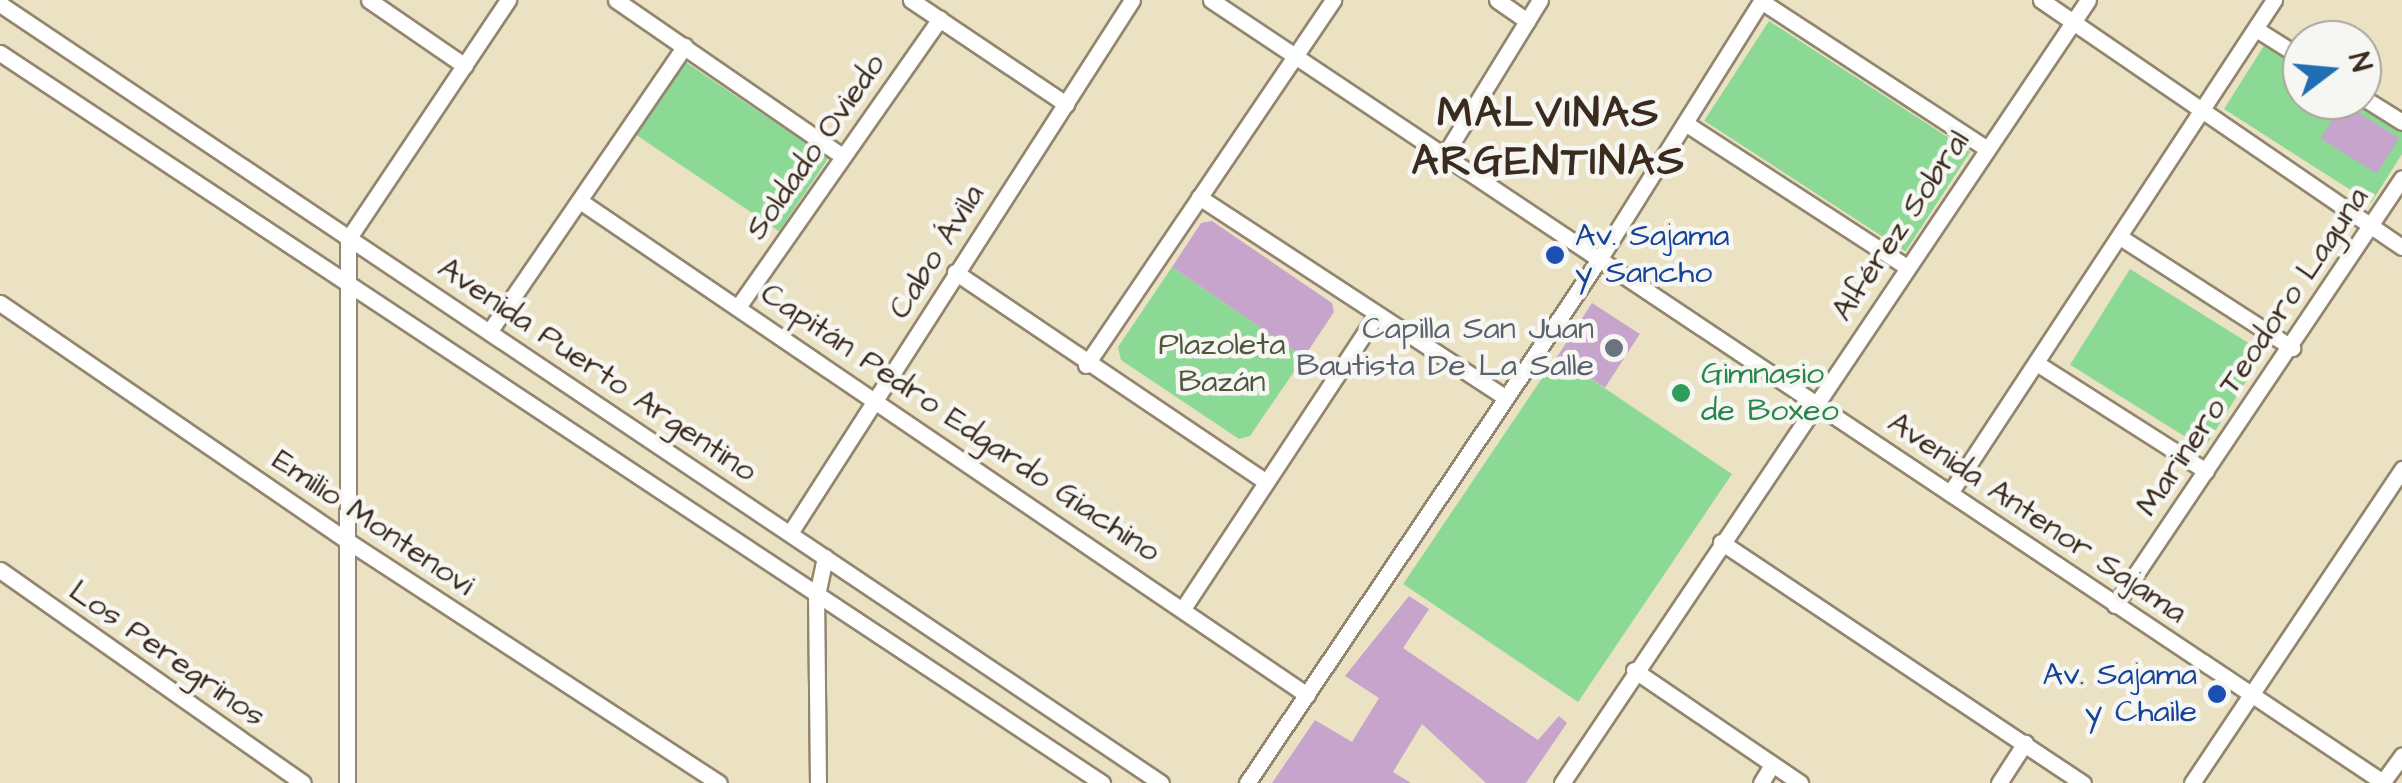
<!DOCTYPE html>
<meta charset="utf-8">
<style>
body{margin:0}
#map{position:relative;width:2402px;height:783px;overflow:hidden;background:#ebe2c3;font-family:"Architects Daughter",sans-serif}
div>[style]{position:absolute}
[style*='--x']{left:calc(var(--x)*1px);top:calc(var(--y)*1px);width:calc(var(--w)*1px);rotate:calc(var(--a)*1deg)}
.green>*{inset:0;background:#8cd895;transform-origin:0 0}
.building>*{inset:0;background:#c7a4cb;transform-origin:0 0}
.roads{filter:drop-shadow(2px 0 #938670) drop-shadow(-2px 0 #938670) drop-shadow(0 2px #938670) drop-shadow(0 -2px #938670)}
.street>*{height:15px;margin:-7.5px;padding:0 7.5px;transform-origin:7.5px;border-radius:7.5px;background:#fff}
.dots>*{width:28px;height:28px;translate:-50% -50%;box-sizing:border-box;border:5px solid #f6f6f2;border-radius:50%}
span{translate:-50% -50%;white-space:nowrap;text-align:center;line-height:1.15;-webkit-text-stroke:9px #f6f6f2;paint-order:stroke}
.street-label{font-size:32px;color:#3b2a1e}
.transit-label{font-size:32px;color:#164399}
.left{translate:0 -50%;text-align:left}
.right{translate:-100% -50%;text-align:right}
.worship-label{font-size:32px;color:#5b616d}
.park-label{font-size:32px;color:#4f563c}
.leisure-label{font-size:32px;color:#27864d}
.district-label{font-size:42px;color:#3b2a1e;font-weight:700;letter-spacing:2.5px}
.north{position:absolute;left:2282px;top:20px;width:100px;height:100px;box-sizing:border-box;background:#f6f6f2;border:2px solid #aba49d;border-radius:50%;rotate:74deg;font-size:28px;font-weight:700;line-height:40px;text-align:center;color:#3b2a1e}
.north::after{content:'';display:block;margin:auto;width:35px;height:45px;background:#1f6fb2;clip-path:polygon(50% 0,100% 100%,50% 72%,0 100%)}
</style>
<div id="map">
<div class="green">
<div style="left:1769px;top:21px;width:240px;height:119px;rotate:33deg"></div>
<div style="clip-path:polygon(2265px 44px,2302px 67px,2302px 100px,2353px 100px,2402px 131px,2402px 154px,2371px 203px,2224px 109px)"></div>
<div style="left:684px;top:61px;width:174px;height:88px;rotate:34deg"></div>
<div style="clip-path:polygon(1172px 267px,1304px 357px,1250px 436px,1239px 439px,1121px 360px,1118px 347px)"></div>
<div style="left:2130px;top:269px;width:158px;height:113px;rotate:32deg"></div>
<div style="left:1557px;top:356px;width:211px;height:275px;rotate:34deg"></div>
</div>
<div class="building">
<div style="left:2343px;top:103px;width:66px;height:42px;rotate:32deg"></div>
<div style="clip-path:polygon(1212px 221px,1332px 303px,1334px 312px,1304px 357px,1172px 267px,1201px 223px)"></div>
<div style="left:1592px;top:303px;width:57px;height:64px;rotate:33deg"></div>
<div style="clip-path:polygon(1409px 596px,1429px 609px,1403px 648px,1538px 740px,1559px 716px,1567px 723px,1526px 783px,1486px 783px,1422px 724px,1393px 772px,1411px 783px,1272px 783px,1315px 720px,1352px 742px,1379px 698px,1345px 676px)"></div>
</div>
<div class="roads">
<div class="street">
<div style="--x:369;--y:0;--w:116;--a:34.5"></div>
<div style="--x:616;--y:0;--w:275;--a:34.6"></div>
<div style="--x:911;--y:0;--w:187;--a:33.9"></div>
<div style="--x:1211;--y:0;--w:1410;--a:33.72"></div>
<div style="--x:1497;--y:0;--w:37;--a:35"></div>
<div style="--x:2041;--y:0;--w:437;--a:34.4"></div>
<div style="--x:1761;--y:1;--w:269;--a:33.2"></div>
<div style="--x:0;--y:4;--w:1398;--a:33.86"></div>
<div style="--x:2256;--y:29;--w:54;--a:32.2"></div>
<div style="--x:0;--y:53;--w:1322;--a:33.52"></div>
<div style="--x:2362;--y:97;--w:47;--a:32"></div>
<div style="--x:1685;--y:123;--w:265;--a:33"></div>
<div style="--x:1444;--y:156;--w:183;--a:-58.4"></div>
<div style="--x:1199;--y:197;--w:363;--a:33.2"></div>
<div style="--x:580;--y:201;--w:879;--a:34.2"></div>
<div style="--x:2120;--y:237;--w:205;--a:32.8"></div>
<div style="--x:955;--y:272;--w:375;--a:34"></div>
<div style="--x:0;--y:303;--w:419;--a:34.4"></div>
<div style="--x:346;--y:540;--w:445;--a:33.1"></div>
<div style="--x:738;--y:307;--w:352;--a:-55"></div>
<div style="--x:491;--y:329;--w:343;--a:-55.6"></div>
<div style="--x:2038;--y:364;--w:199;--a:32.5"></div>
<div style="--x:1086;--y:365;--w:441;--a:-55.9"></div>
<div style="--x:1950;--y:493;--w:590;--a:-56.69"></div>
<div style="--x:790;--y:533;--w:633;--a:-57.31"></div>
<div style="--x:1721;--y:542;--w:435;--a:33.7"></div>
<div style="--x:0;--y:570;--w:370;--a:35.1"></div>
<div style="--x:2115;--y:605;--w:514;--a:-56.09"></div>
<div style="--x:1184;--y:607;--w:351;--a:-56.6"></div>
<div style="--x:1634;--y:670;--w:201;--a:34.2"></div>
<div style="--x:347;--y:783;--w:544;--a:-89.89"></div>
<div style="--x:348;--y:239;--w:288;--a:-56.2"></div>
<div style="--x:818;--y:783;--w:183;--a:-90.6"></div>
<div style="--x:816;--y:600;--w:44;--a:-78.2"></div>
<div style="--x:1247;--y:783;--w:633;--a:-56.08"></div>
<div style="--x:1600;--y:258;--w:305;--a:-57.9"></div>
<div style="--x:1562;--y:783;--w:943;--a:-56.11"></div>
<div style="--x:1761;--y:783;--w:21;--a:-59"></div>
<div style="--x:1999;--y:783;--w:48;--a:-57"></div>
<div style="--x:2192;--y:783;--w:378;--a:-56.2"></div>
<div style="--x:2382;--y:783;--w:34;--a:-54"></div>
</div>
</div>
<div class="dots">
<div style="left:1555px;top:255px;background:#1a4fb4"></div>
<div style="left:1614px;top:348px;background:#6b7280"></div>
<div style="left:1681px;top:393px;background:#2e9e5b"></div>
<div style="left:2217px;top:694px;background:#1a4fb4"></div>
</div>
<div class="street-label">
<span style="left:816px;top:147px;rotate:-55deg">Soldado Oviedo</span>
<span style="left:1901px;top:226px;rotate:-56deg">Alférez Sobral</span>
<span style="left:937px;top:252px;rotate:-58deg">Cabo Ávila</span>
<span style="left:2253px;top:352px;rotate:-56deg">Marinero Teodoro Laguna</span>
<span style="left:597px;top:370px;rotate:34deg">Avenida Puerto Argentino</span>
<span style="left:960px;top:423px;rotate:34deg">Capitán Pedro Edgardo Giachino</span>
<span style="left:2037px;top:518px;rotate:34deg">Avenida Antenor Sajama</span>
<span style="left:373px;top:523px;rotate:34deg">Emilio Montenovi</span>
<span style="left:167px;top:654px;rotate:35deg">Los Peregrinos</span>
</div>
<div class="transit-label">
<span class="left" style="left:1575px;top:255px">Av. Sajama<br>y Sancho</span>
<span class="right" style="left:2197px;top:694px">Av. Sajama<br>y Chaile</span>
</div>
<div class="worship-label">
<span class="right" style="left:1594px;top:348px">Capilla San Juan<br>Bautista De La Salle</span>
</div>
<div class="park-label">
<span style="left:1222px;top:364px">Plazoleta<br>Bazán</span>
</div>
<div class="leisure-label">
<span class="left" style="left:1701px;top:393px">Gimnasio<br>de Boxeo</span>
</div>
<div class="district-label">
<span style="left:1549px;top:138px">MALVINAS<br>ARGENTINAS</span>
</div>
<div class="north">N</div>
</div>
